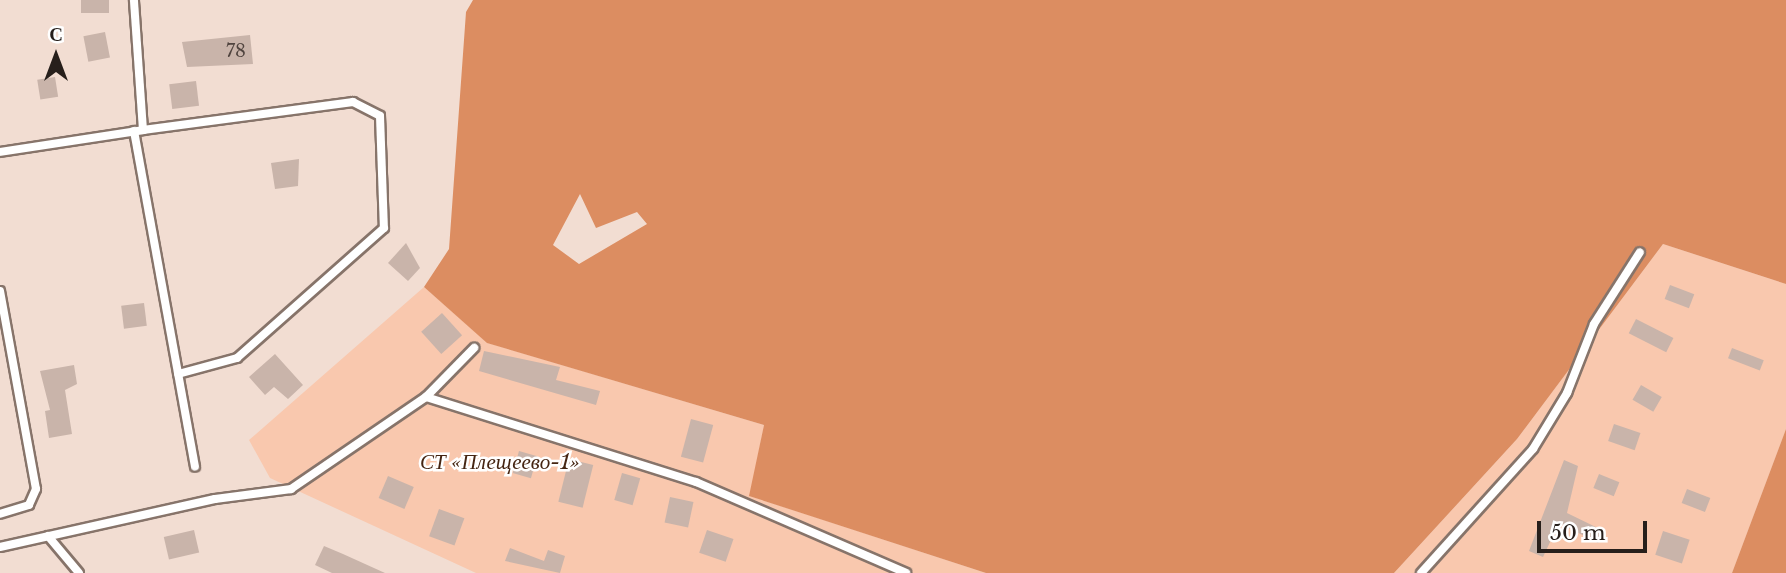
<!DOCTYPE html>
<meta charset="utf-8">
<style>
body{margin:0}
#map{position:relative;width:1786px;height:573px;overflow:hidden;background:#f2ddd2;font-family:"Libre Baskerville",serif}
div>[style]{position:absolute}
[style*='--x']{left:calc(var(--x)*1px);top:calc(var(--y)*1px);width:calc(var(--w)*1px);rotate:calc(var(--a)*1deg)}
.green>*{inset:0;background:#f9c8ae}
.forest>*{inset:0;background:#dc8d61}
.building>*{inset:0;background:#c9b4aa;transform-origin:0 0}
.roads{filter:drop-shadow(2px 0 #87746a) drop-shadow(-2px 0 #87746a) drop-shadow(0 2px #87746a) drop-shadow(0 -2px #87746a)}
.lane>*{height:8px;margin:-4px;padding:0 4px;transform-origin:4px;border-radius:4px;background:#fff}
span{translate:-50% -50%;white-space:nowrap;text-align:center;line-height:1.15;-webkit-text-stroke:5px #fff;paint-order:stroke}
.number-label{font-size:18px;color:#50443f}
.number-label span{-webkit-text-stroke-width:0}
.park-label{font-size:21px;color:#452512;font-style:italic}
.north{position:absolute;left:21px;top:21px;width:70px;height:70px;-webkit-text-stroke:5px #fff;paint-order:stroke;rotate:0deg;font-size:19px;font-weight:700;line-height:28px;text-align:center;color:#271f1b}
.north::after{content:'';display:block;margin:auto;width:24px;height:32px;background:#271f1b;clip-path:polygon(50% 0,100% 100%,50% 72%,0 100%)}
.scale{position:absolute;left:1537px;top:521px;width:110px;height:32px;box-sizing:border-box;border:4px solid #271f1b;border-top:0;padding-left:9px;font-size:21px;line-height:24px;white-space:nowrap;color:#271f1b;-webkit-text-stroke:5px #fff;paint-order:stroke}
</style>
<div id="map">
<div class="green">
<div style="clip-path:polygon(1663px 244px,1786px 284px,1786px 429px,1732px 573px,1394px 573px,1517px 439px)"></div>
<div style="clip-path:polygon(424px 287px,488px 343px,764px 425px,750px 496px,986px 573px,476px 573px,270px 478px,249px 440px)"></div>
</div>
<div class="forest">
<div style="clip-path:polygon(evenodd,473px 0,1786px 0,1786px 284px,1663px 244px,1517px 439px,1394px 573px,986px 573px,749px 496px,764px 425px,487px 343px,424px 287px,449px 249px,466px 12px,473px 0,580px 194px,596px 228px,637px 212px,647px 224px,579px 264px,553px 245px,580px 194px)"></div>
<div style="clip-path:polygon(1786px 429px,1786px 573px,1732px 573px)"></div>
</div>
<div class="building">
<div style="left:81px;top:0;width:28px;height:13px"></div>
<div style="left:105px;top:32px;width:26px;height:22px;rotate:79deg"></div>
<div style="clip-path:polygon(250px 35px,253px 64px,187px 67px,182px 42px)"></div>
<div style="left:55px;top:77px;width:20px;height:18px;rotate:81deg"></div>
<div style="left:196px;top:81px;width:25px;height:27px;rotate:83deg"></div>
<div style="clip-path:polygon(299px 159px,298px 186px,275px 189px,271px 163px)"></div>
<div style="clip-path:polygon(406px 243px,420px 268px,408px 281px,388px 263px)"></div>
<div style="left:1670px;top:285px;width:26px;height:15px;rotate:21deg"></div>
<div style="left:144px;top:303px;width:23px;height:23px;rotate:83deg"></div>
<div style="left:442px;top:313px;width:30px;height:28px;rotate:48deg"></div>
<div style="left:1636px;top:319px;width:42px;height:16px;rotate:27deg"></div>
<div style="left:1732px;top:348px;width:34px;height:11px;rotate:21deg"></div>
<div style="clip-path:polygon(484px 351px,560px 367px,556px 380px,600px 391px,596px 405px,479px 371px)"></div>
<div style="clip-path:polygon(275px 354px,303px 385px,288px 399px,274px 387px,265px 395px,249px 377px)"></div>
<div style="clip-path:polygon(74px 365px,77px 384px,65px 390px,72px 434px,49px 438px,45px 411px,50px 410px,40px 371px)"></div>
<div style="left:1641px;top:385px;width:24px;height:17px;rotate:30deg"></div>
<div style="left:691px;top:419px;width:23px;height:39px;rotate:15deg"></div>
<div style="left:1614px;top:424px;width:28px;height:18px;rotate:19deg"></div>
<div style="left:519px;top:451px;width:19px;height:23px;rotate:16deg"></div>
<div style="left:569px;top:459px;width:25px;height:44px;rotate:14deg"></div>
<div style="clip-path:polygon(1564px 460px,1578px 466px,1567px 513px,1604px 531px,1598px 543px,1559px 523px,1543px 557px,1529px 551px)"></div>
<div style="left:622px;top:473px;width:19px;height:28px;rotate:16deg"></div>
<div style="left:1599px;top:474px;width:22px;height:15px;rotate:22deg"></div>
<div style="left:388px;top:476px;width:28px;height:24px;rotate:23deg"></div>
<div style="left:1687px;top:489px;width:25px;height:15px;rotate:21deg"></div>
<div style="left:670px;top:497px;width:24px;height:26px;rotate:12deg"></div>
<div style="left:439px;top:509px;width:27px;height:29px;rotate:20deg"></div>
<div style="left:194px;top:530px;width:23px;height:31px;rotate:77deg"></div>
<div style="left:707px;top:530px;width:28px;height:24px;rotate:19deg"></div>
<div style="left:1663px;top:531px;width:28px;height:25px;rotate:18deg"></div>
<div style="clip-path:polygon(324px 546px,343px 554px,385px 573px,332px 573px,315px 565px)"></div>
<div style="clip-path:polygon(510px 548px,544px 561px,548px 550px,565px 556px,560px 573px,505px 561px)"></div>
</div>
<div class="roads">
<div class="lane">
<div style="--x:143;--y:130;--w:212;--a:-7.6"></div>
<div style="--x:353;--y:102;--w:30;--a:27"></div>
<div style="--x:380;--y:116;--w:112;--a:88"></div>
<div style="--x:384;--y:228;--w:196;--a:138.5"></div>
<div style="--x:237;--y:358;--w:61;--a:164.8"></div>
<div style="--x:134;--y:131;--w:341;--a:79.7"></div>
<div style="--x:0;--y:152;--w:145;--a:-8.7"></div>
<div style="--x:143;--y:130;--w:130;--a:-94"></div>
<div style="--x:0;--y:291;--w:201;--a:79.7"></div>
<div style="--x:36;--y:489;--w:17;--a:114"></div>
<div style="--x:29;--y:505;--w:30;--a:163"></div>
<div style="--x:426;--y:397;--w:283;--a:17.5"></div>
<div style="--x:696;--y:482;--w:229;--a:23.4"></div>
<div style="--x:48;--y:536;--w:48;--a:50"></div>
<div style="--x:0;--y:547;--w:220;--a:-12.6"></div>
<div style="--x:215;--y:499;--w:77;--a:-7.5"></div>
<div style="--x:291;--y:489;--w:163;--a:-34.3"></div>
<div style="--x:426;--y:397;--w:69;--a:-45.6"></div>
<div style="--x:1421;--y:573;--w:167;--a:-47.9"></div>
<div style="--x:1533;--y:449;--w:66;--a:-58.7"></div>
<div style="--x:1567;--y:393;--w:74;--a:-68.6"></div>
<div style="--x:1594;--y:324;--w:85;--a:-57.4"></div>
</div>
</div>
<div class="number-label">
<span style="left:236px;top:51px">78</span>
</div>
<div class="park-label">
<span style="left:500px;top:462px">СТ «Плещеево-1»</span>
</div>
<div class="north">С</div>
<div class="scale">50 m</div>
</div>
